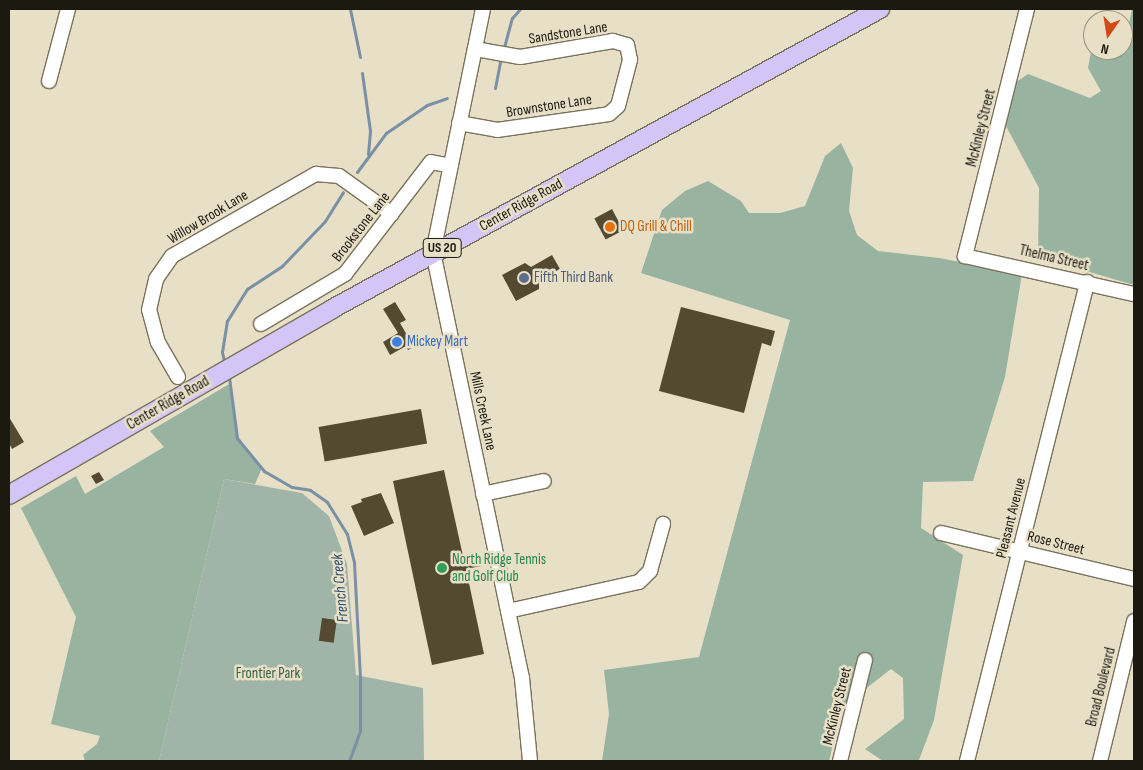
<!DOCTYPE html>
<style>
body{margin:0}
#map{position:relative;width:1143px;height:770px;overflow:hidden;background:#e8dfc7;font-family:"Sofia Sans Condensed",sans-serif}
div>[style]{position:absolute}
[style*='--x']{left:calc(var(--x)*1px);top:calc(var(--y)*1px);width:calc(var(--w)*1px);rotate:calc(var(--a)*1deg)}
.green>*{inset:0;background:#a0b4a7}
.forest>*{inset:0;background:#98b4a1}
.stream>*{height:3px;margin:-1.5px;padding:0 1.5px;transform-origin:1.5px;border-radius:1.5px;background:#7a90a5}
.building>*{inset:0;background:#544a32;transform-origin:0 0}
.roads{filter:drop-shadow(1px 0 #7a725c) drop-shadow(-1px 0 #7a725c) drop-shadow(0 1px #7a725c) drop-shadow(0 -1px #7a725c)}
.minor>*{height:14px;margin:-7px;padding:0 7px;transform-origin:7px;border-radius:7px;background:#fff}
.major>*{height:18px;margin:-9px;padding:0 9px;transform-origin:9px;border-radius:9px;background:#d3c6f7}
.dots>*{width:14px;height:14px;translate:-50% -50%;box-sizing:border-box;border:2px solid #e8dfc7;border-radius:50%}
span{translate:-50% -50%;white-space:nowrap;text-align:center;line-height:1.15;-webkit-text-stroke:5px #e8dfc7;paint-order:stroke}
.shield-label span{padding:1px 4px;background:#e8dfc7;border:1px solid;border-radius:4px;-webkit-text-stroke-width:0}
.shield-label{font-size:14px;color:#1c1910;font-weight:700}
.street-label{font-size:15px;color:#1c1910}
.food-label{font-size:15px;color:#c56008}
.left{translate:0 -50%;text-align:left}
.service-label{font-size:15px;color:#4e5e75}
.shop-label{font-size:15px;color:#366cbe}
.leisure-label{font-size:15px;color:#27864d}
.park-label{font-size:15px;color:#326145}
.water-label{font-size:16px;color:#294f70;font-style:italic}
.frame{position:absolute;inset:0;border:10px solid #1c1910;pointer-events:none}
.north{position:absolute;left:1083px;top:10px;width:50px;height:50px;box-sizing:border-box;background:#e8dfc7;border:1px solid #96907e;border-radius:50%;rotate:193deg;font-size:14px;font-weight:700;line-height:20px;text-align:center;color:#1c1910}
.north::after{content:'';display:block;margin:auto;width:18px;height:22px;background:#d14a17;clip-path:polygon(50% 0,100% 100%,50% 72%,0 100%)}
</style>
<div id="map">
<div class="green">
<div style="clip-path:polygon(224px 479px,302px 493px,329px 516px,347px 564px,356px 675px,423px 688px,424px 761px,159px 761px)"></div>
</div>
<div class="forest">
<div style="clip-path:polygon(1132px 9px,1134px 9px,1134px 285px,1038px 257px,1039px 188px,1006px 126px,1012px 85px,1028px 74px,1090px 98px,1101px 91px,1088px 68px,1092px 46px,1093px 50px,1123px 50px)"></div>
<div style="clip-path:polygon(841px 143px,853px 168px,849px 211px,857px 235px,878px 251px,939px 258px,1022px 274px,1005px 377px,973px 481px,923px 482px,921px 528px,963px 555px,934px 720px,919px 760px,883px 761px,865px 749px,904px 719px,903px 678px,891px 669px,842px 707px,829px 761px,602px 761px,609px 714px,604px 670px,699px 657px,790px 320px,641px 273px,662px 210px,685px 191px,708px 181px,741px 201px,749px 213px,780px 213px,805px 206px,825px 156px)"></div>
<div style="clip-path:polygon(231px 383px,237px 438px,262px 468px,255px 484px,224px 479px,159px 761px,85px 761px,83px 755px,97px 744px,100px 736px,51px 724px,76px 617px,21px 508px,76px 476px,85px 494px,164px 447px,150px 431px)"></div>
</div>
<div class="stream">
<div style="--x:350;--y:9;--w:49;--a:78.2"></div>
<div style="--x:503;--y:51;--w:34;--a:-75"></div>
<div style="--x:512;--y:18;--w:12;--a:-48"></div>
<div style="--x:362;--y:73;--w:59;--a:82.1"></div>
<div style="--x:370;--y:131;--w:23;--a:95"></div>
<div style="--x:495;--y:88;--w:32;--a:-79"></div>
<div style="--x:357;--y:172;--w:49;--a:-53.4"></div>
<div style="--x:386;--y:133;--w:50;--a:-34.3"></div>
<div style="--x:427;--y:105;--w:21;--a:-19"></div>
<div style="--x:224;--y:361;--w:9;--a:-103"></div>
<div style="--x:222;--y:352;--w:31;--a:-81"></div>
<div style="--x:227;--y:321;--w:38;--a:-58"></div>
<div style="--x:247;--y:289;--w:42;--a:-33.3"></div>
<div style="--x:282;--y:266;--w:62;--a:-46.3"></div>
<div style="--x:325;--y:221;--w:34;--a:-58"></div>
<div style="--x:229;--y:377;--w:62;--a:82.5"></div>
<div style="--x:237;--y:438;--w:43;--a:50.7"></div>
<div style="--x:264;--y:471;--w:32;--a:30"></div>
<div style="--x:292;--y:487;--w:18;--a:9"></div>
<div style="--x:310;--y:490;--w:21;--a:35"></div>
<div style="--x:327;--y:502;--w:38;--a:58"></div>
<div style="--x:347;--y:534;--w:30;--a:76"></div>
<div style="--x:354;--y:563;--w:116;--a:87"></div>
<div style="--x:360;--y:679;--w:52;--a:90"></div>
<div style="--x:360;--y:731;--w:32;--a:110"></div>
</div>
<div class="building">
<div style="left:612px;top:209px;width:24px;height:20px;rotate:62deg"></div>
<div style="clip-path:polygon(552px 255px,560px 269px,539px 280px,539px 289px,516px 301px,502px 275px,525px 263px,531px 267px)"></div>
<div style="clip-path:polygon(395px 302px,406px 320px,400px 323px,414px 347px,408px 350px,406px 346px,390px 355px,383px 342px,398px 333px,383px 309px)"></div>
<div style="clip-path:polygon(681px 307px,775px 331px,771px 346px,762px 343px,744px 413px,659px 391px)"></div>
<div style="left:421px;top:409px;width:35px;height:104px;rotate:80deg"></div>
<div style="clip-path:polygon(9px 417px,24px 442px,12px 449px,9px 443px)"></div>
<div style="clip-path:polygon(444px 470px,463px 556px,478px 553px,481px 566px,466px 569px,484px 654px,432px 665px,393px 481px)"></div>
<div style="clip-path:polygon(99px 472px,104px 480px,96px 484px,91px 476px)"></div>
<div style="clip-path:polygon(381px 493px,394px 523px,364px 536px,351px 506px,362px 502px,361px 499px)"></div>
<div style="left:322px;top:618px;width:15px;height:23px;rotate:8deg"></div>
</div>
<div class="roads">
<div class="minor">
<div style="--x:483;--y:9;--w:248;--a:101.6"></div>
<div style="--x:433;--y:252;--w:435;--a:78.2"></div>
<div style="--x:522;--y:678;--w:83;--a:84.5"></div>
<div style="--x:1027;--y:9;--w:255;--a:104.1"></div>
<div style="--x:965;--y:256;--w:173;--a:12.7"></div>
<div style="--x:49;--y:81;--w:74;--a:-75.2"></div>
<div style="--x:459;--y:123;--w:39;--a:10"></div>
<div style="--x:497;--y:130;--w:113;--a:-8.1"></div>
<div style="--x:609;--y:114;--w:12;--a:-42"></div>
<div style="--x:618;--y:106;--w:48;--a:-75.4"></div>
<div style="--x:630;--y:60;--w:15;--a:-101"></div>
<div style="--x:627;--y:45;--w:15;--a:-164"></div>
<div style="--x:613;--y:41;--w:94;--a:170.2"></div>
<div style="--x:520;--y:57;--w:46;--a:-169.9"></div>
<div style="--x:261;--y:324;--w:98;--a:-30.8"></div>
<div style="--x:345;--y:274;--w:141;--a:-52.5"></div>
<div style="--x:431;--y:162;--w:20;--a:11"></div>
<div style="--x:178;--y:377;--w:39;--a:-120"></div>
<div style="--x:158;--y:343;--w:34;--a:-105"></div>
<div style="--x:149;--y:310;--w:32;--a:-77"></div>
<div style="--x:156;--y:279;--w:28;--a:-55"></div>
<div style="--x:172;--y:256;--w:166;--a:-29.7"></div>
<div style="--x:316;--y:174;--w:23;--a:5"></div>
<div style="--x:339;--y:176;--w:65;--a:35.6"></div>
<div style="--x:483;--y:494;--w:62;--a:-12"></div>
<div style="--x:941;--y:533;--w:198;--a:13.4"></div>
<div style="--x:508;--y:611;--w:134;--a:-12.5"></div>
<div style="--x:639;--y:582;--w:16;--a:-45"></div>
<div style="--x:650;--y:571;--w:49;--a:-74.5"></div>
<div style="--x:840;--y:761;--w:104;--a:-76.1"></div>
<div style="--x:967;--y:761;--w:494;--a:-75.9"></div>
<div style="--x:1100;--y:761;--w:144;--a:-76.3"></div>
</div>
<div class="major">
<div style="--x:9;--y:495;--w:373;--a:-29.9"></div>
<div style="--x:332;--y:309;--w:625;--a:-28.7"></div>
</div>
</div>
<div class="dots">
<div style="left:610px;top:227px;background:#e8710a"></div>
<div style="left:524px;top:278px;background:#5c6f8a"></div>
<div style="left:397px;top:342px;background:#3f7fe0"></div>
<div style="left:442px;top:568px;background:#2e9e5b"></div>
</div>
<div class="shield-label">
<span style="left:442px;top:248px">US 20</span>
</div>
<div class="street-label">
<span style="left:568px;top:33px;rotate:-9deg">Sandstone Lane</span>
<span style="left:549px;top:106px;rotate:-9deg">Brownstone Lane</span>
<span style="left:981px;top:128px;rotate:-76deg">McKinley Street</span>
<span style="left:521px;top:205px;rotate:-29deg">Center Ridge Road</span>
<span style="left:208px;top:217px;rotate:-31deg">Willow Brook Lane</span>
<span style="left:361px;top:227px;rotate:-52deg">Brookstone Lane</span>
<span style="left:1054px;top:258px;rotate:13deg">Thelma Street</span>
<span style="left:168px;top:403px;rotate:-30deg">Center Ridge Road</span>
<span style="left:483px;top:411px;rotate:78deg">Mills Creek Lane</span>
<span style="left:1011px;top:518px;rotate:-76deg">Pleasant Avenue</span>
<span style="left:1056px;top:543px;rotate:14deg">Rose Street</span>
<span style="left:1101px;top:687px;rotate:-76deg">Broad Boulevard</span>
<span style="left:837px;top:706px;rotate:-76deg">McKinley Street</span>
</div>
<div class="food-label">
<span class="left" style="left:620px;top:227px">DQ Grill &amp; Chill</span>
</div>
<div class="service-label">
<span class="left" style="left:534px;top:278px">Fifth Third Bank</span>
</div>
<div class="shop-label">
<span class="left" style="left:407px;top:342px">Mickey Mart</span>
</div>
<div class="leisure-label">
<span class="left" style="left:452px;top:568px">North Ridge Tennis<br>and Golf Club</span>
</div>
<div class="park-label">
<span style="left:268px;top:674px">Frontier Park</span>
</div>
<div class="water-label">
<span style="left:341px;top:588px;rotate:-95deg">French Creek</span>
</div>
<div class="frame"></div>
<div class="north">N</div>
</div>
